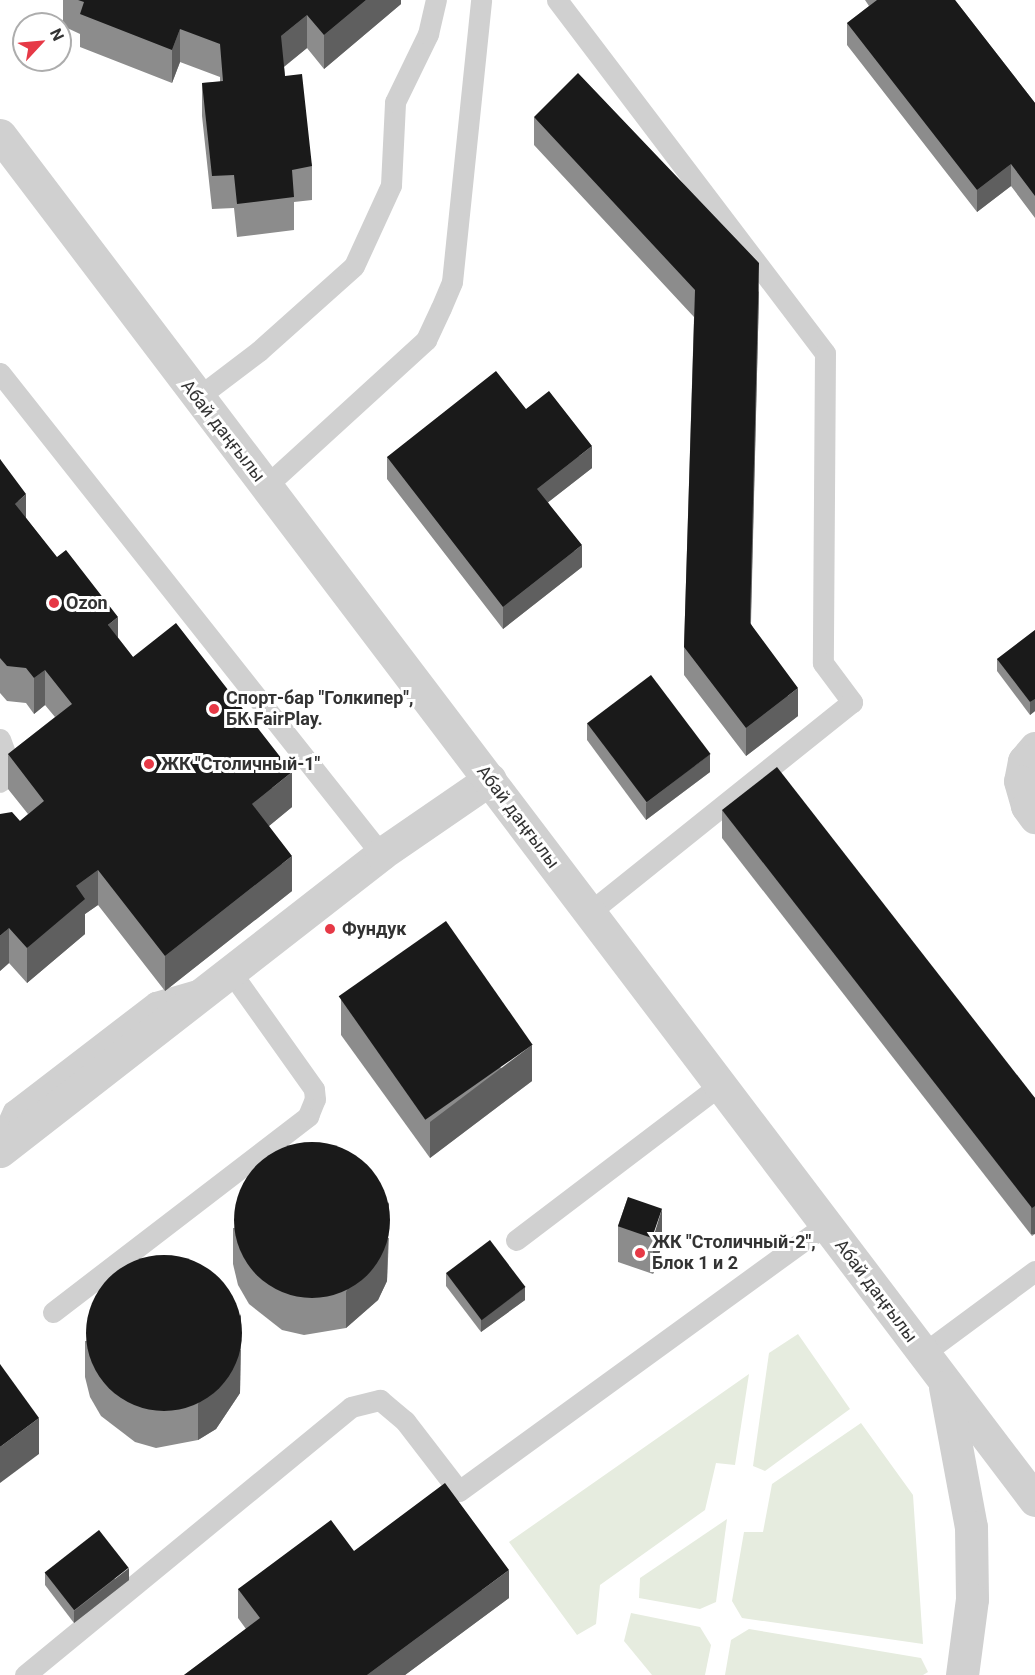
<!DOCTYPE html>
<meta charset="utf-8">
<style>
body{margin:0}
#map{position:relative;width:1035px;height:1675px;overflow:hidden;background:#fff;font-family:Roboto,sans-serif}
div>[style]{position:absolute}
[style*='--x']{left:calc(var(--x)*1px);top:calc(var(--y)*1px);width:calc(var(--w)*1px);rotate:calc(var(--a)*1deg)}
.green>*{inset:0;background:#e6ecdf}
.service>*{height:21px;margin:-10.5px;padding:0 10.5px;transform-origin:10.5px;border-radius:10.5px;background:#d0d0d0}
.minor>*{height:33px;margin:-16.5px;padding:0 16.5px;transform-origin:16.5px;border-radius:16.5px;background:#d0d0d0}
.tertiary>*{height:33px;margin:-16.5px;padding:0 16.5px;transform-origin:16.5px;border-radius:16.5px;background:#d0d0d0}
.wall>*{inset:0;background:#8c8c8c}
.shaded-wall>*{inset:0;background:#5f5f5f;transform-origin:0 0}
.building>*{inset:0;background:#1a1a1a;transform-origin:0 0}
.round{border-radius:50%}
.dots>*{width:16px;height:16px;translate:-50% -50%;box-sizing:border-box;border:3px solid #fff;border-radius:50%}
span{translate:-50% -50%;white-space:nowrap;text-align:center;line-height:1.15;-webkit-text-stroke:6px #fff;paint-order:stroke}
.street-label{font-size:18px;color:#333}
.poi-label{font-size:18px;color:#333;font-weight:700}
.left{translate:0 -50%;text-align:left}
.north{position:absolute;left:12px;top:12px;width:60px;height:60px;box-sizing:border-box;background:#fff;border:2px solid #adadad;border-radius:50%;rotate:64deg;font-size:16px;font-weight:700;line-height:24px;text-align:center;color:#333}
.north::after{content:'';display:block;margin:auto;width:21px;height:27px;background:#e63946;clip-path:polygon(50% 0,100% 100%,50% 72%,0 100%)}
</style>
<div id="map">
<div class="green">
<div style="clip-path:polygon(798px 1334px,850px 1409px,765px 1471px,753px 1466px,769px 1353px)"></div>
<div style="clip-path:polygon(749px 1374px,735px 1465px,716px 1463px,705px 1510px,600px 1585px,596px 1624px,577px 1635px,509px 1542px)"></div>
<div style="clip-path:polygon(861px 1423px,913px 1495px,923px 1644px,742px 1618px,732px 1601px,744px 1532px,763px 1532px,772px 1484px)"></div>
<div style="clip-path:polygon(727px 1519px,716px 1602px,700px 1609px,639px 1598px,640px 1578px)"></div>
<div style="clip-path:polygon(631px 1613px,700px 1627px,711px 1645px,705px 1675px,652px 1675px,624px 1641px)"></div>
<div style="clip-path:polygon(749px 1629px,921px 1658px,928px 1672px,923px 1675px,725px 1675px,731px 1640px)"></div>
</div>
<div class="service">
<div style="--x:557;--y:0;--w:443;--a:52.8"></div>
<div style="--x:825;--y:353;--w:310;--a:90.4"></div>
<div style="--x:823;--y:663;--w:49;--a:53.4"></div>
<div style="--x:852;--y:702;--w:337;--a:141.3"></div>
<div style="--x:0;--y:373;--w:614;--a:51.62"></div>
<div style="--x:197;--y:398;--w:78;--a:-37.2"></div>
<div style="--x:259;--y:351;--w:127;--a:-41.8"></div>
<div style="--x:354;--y:266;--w:89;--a:-65.4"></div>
<div style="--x:391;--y:185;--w:83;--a:-87.2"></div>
<div style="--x:395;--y:102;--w:76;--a:-64.1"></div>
<div style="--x:428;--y:34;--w:35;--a:-77"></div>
<div style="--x:266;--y:486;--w:217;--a:-42.4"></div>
<div style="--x:426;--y:340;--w:35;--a:-65"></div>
<div style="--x:441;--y:308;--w:28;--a:-67"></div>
<div style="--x:452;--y:282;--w:283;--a:-84.1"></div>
<div style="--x:0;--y:739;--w:27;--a:70"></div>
<div style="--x:9;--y:764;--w:20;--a:117"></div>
<div style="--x:0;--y:1140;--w:32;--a:-66"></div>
<div style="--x:13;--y:1111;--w:179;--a:-37.5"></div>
<div style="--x:155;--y:1002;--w:44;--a:-15.9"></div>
<div style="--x:516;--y:1240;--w:256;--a:-37.2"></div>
<div style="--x:53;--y:1312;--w:322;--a:-37.5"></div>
<div style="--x:308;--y:1116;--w:18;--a:-68"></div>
<div style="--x:315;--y:1099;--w:10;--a:-96"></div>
<div style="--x:314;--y:1089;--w:145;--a:-125.4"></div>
<div style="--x:924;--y:1353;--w:138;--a:-36.5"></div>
<div style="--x:25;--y:1675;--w:422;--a:-39.4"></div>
<div style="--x:351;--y:1407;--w:30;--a:-14"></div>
<div style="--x:380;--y:1400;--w:33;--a:40"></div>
<div style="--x:405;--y:1421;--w:88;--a:52.4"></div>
<div style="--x:459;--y:1491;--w:454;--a:-36"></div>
</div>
<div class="minor">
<div style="--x:1035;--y:748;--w:17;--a:130"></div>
<div style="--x:1024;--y:761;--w:20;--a:101"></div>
<div style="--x:1020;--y:781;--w:26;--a:74"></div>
<div style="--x:1027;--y:806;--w:14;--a:54"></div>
<div style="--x:0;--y:1151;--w:483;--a:-37.9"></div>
<div style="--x:381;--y:854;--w:132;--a:-34.5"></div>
</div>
<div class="tertiary">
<div style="--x:0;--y:135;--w:1713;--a:52.83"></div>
<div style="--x:945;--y:1387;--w:142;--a:79.5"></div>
<div style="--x:971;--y:1527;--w:72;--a:89.2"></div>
<div style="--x:972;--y:1599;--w:77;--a:97.5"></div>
</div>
<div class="wall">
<div style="clip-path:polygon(63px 0,401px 0,401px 4px,324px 69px,307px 48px,284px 67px,285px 76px,312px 166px,312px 200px,294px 202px,294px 230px,237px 237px,234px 208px,212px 209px,202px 116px,202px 83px,220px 82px,220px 77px,180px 62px,172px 83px,80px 47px,80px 34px,63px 26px)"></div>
<div style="clip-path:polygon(865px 0,955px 0,1035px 103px,1035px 218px,1011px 186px,977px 212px,847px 45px,847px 23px,869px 6px)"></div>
<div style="clip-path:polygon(534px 117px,759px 292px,751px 624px,798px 716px,746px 756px,684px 675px,684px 647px,694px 317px,534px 145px)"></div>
<div style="clip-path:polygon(526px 409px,592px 468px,548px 502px,582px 567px,503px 629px,387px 479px,387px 457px)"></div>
<div style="clip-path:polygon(0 459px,26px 518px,133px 657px,292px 807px,269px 826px,292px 891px,165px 991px,98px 905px,85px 914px,85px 934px,27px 983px,9px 963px,0 971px,20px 821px,28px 814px,8px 789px,8px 754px,55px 717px,45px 705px,34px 714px,26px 703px,7px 701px,0 693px)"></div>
<div style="clip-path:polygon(1035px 630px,1035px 711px,1030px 715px,997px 671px,997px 659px)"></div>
<div style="clip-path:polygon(587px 723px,710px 772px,646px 820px,587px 740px)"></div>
<div style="clip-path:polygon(722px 810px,1035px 1098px,1035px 1234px,1032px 1236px,722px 838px)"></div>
<div style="clip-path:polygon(341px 999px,532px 1081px,430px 1158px,341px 1035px)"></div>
<div style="clip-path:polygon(628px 1197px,662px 1245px,653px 1274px,618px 1262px,618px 1226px)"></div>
<div style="clip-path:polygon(233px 1228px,389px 1238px,387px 1281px,378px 1300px,346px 1328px,304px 1335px,282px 1330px,249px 1304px,238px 1285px,233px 1264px)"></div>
<div style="clip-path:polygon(446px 1273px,525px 1300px,481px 1332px,446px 1286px)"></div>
<div style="clip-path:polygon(85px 1341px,241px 1350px,240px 1393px,216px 1429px,198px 1440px,156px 1448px,135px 1442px,101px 1416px,90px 1397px,85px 1377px)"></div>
<div style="clip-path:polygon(354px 1551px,509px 1598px,405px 1675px,184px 1675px,246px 1629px,238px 1618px,238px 1589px)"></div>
<div style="clip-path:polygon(45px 1573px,129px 1580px,74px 1623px,45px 1585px)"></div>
</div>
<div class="shaded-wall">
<div style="clip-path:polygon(366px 0,401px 0,401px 4px,324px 69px,324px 35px)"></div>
<div style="clip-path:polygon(307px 15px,307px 48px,281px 69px,281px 36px)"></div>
<div style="clip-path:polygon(180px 29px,180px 62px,172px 83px,172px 50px)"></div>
<div style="clip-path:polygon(1011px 164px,1011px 186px,977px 212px,977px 190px)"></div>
<div style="clip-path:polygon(759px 263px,759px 292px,750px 651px,750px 623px)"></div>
<div style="clip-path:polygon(592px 446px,592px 468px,537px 511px,537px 489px)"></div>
<div style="clip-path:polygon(26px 494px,26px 529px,15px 504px)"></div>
<div style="clip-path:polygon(582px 545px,582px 567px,503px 629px,503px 607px)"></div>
<div style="clip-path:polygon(118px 617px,118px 653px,108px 625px)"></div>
<div style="clip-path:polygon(45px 670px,45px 705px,34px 714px,34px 678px)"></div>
<div style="clip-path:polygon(798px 688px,798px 716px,746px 756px,746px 728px)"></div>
<div style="clip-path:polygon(1035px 699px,1035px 711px,1030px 715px,1030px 702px)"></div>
<div style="clip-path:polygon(710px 754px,710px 772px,646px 820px,646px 803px)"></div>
<div style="clip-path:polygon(292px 772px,292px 807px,252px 840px,252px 804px)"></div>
<div style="clip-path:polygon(292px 856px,292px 891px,165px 991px,165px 956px)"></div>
<div style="clip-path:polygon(98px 870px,98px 905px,85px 914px,85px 934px,27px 983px,27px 948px,76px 886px)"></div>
<div style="clip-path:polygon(9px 928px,9px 963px,0 971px,0 936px)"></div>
<div style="clip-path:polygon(532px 1045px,532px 1081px,430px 1158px,430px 1122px)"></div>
<div style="clip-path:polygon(389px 1202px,387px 1281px,378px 1300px,346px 1328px,346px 1292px)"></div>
<div style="left:1035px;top:1206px;width:28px;height:4px;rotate:90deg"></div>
<div style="clip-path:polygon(662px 1209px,662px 1245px,653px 1274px,653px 1238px)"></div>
<div style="clip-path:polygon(525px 1287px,525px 1300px,481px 1332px,481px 1320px)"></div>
<div style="clip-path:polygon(241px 1314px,240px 1393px,216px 1429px,198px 1440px,198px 1404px)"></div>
<div style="clip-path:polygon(39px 1418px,39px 1454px,0 1483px,0 1447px)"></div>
<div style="clip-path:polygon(129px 1568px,129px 1580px,74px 1623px,74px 1611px)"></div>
<div style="clip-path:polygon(509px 1570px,509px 1598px,405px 1675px,367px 1675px)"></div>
</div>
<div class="building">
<div style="clip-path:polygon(78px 0,366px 0,324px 35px,307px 15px,281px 36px,285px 76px,302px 74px,312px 166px,292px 170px,294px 197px,237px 204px,234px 175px,212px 176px,202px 83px,223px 81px,220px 44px,180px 29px,172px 50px,80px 14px,84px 2px)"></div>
<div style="clip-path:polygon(877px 0,955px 0,1035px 103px,1035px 196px,1011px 164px,977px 190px,847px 23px)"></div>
<div style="clip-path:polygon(578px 73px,759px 263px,750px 623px,798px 688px,746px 728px,684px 647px,695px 290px,534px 117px)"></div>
<div style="clip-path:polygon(496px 371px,526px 409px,549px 391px,592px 446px,537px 489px,582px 545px,503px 607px,387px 457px)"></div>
<div style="clip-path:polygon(0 459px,26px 494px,15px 504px,57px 557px,66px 550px,118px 617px,108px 625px,133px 657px,176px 623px,292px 772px,252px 804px,292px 856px,165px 956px,98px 870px,76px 886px,85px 899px,27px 948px,9px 928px,0 936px,0 814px,12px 812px,20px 821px,44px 801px,8px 754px,72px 704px,45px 670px,34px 678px,26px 668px,7px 666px,0 658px)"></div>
<div style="clip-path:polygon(1035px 630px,1035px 699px,1030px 702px,997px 659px)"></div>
<div style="left:651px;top:675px;width:99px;height:80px;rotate:53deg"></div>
<div style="clip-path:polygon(777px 767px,1035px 1098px,1035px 1206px,1032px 1208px,722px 810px)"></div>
<div style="left:446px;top:921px;width:151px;height:131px;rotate:55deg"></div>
<div class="round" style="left:234px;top:1142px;width:156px;height:156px"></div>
<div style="left:628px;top:1197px;width:36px;height:31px;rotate:19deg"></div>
<div style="left:490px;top:1240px;width:59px;height:55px;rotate:53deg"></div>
<div class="round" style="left:86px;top:1255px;width:156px;height:156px"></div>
<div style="clip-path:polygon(0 1364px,39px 1418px,0 1447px)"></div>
<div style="clip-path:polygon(445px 1483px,509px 1570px,367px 1675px,184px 1675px,260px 1618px,238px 1589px,331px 1520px,354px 1551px)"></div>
<div style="left:99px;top:1530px;width:48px;height:69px;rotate:52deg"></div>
</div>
<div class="dots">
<div style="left:54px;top:603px;background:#e63946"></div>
<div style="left:214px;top:709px;background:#e63946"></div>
<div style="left:149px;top:764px;background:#e63946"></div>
<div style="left:330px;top:929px;background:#e63946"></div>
<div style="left:640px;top:1253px;background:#e63946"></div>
</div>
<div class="street-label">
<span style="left:223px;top:431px;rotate:52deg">Абай даңғылы</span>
<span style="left:518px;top:817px;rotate:53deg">Абай даңғылы</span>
<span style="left:876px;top:1291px;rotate:53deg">Абай даңғылы</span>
</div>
<div class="poi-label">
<span class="left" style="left:66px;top:603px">Ozon</span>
<span class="left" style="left:226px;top:709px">Спорт-бар "Голкипер",<br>БК FairPlay.</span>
<span class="left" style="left:161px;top:764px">ЖК "Столичный-1"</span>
<span class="left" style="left:342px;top:929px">Фундук</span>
<span class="left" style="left:652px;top:1253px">ЖК "Столичный-2",<br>Блок 1 и 2</span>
</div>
<div class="north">N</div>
</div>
